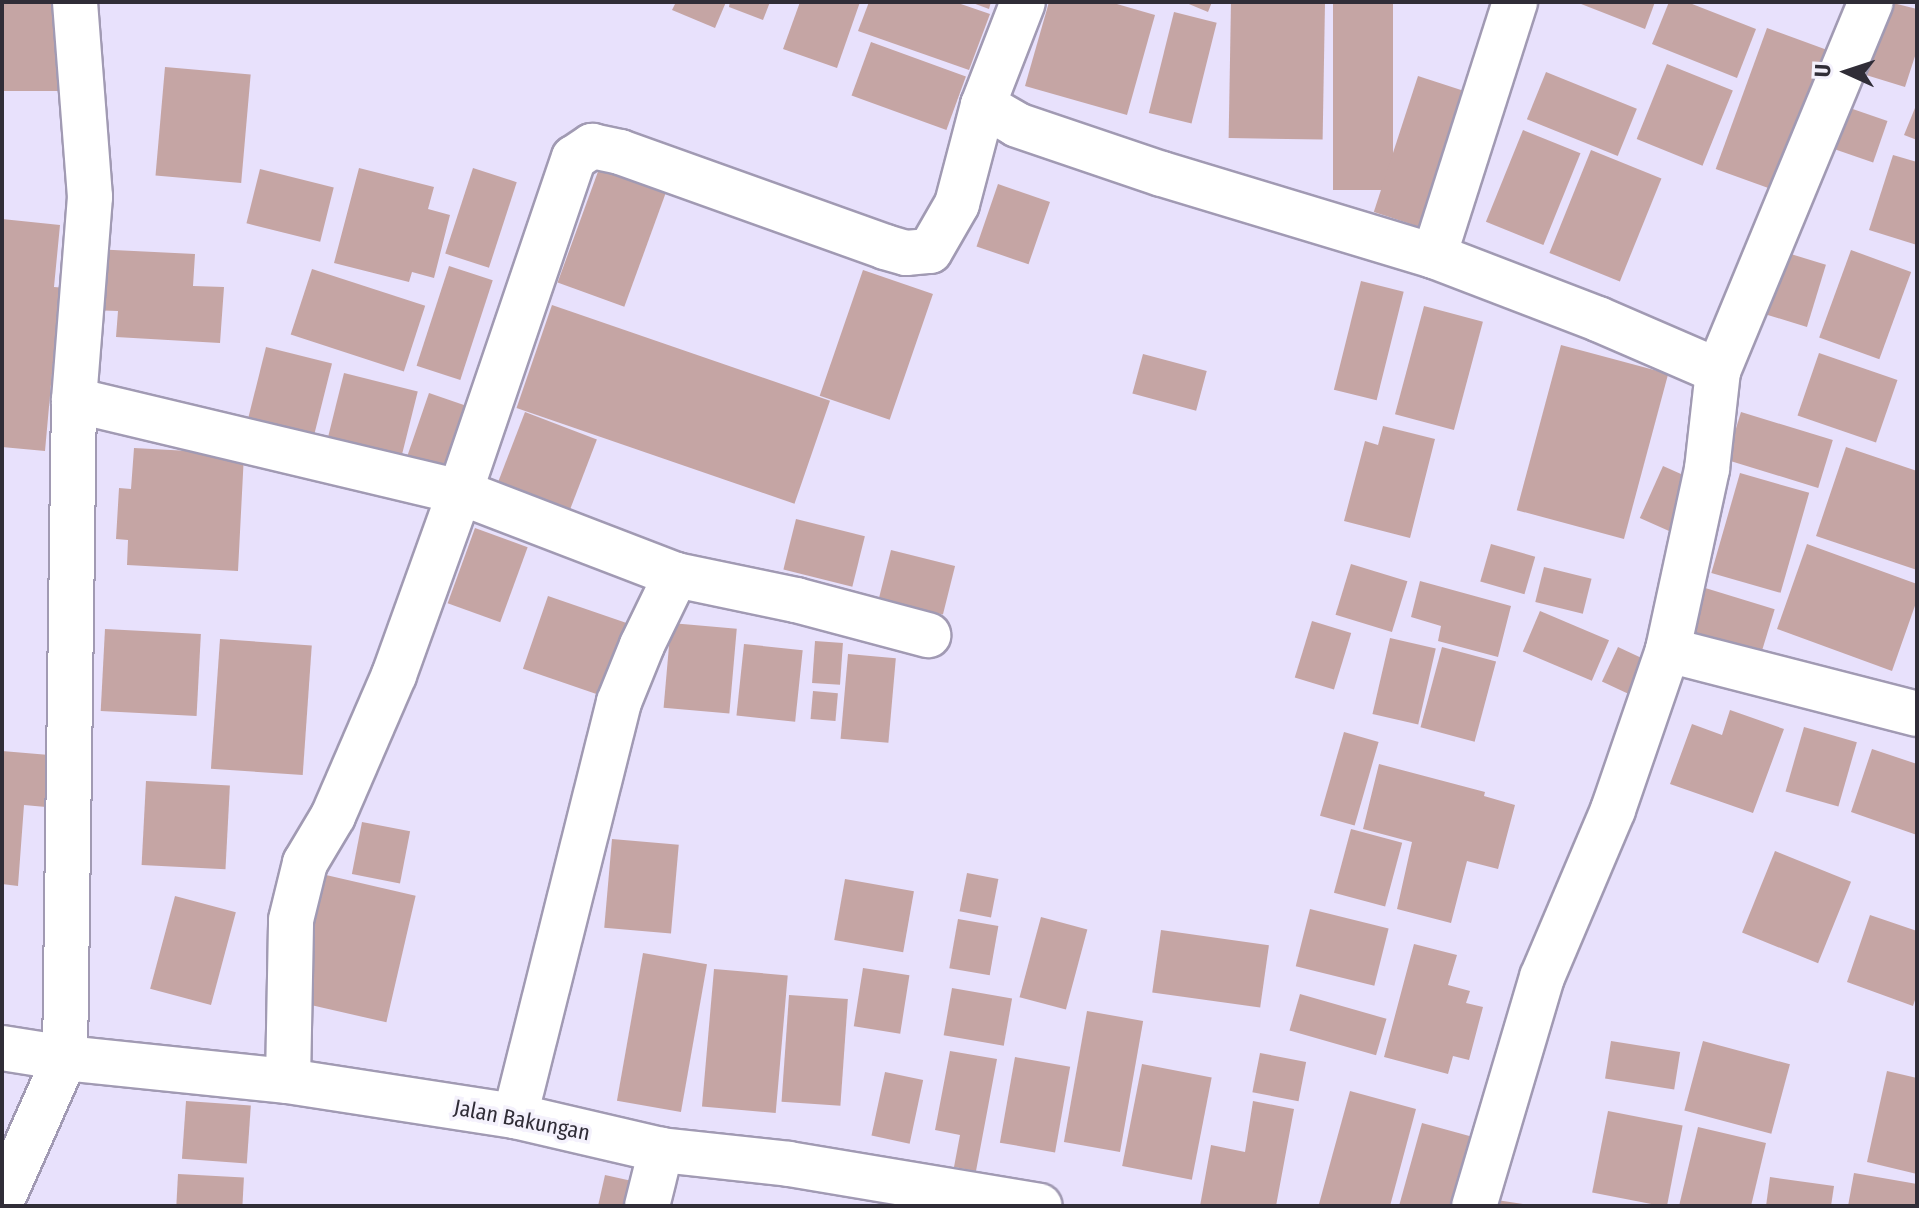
<!DOCTYPE html>
<style>
body{margin:0}
#map{position:relative;width:1919px;height:1208px;overflow:hidden;background:#e8e1fc;font-family:"Fira Sans Condensed",sans-serif}
div>[style]{position:absolute}
[style*='--x']{left:calc(var(--x)*1px);top:calc(var(--y)*1px);width:calc(var(--w)*1px);rotate:calc(var(--a)*1deg)}
.building>*{inset:0;background:#c5a5a4;transform-origin:0 0}
.roads{filter:drop-shadow(2px 0 #a19ab3) drop-shadow(-2px 0 #a19ab3) drop-shadow(0 2px #a19ab3) drop-shadow(0 -2px #a19ab3)}
.street>*{height:44px;margin:-22px;padding:0 22px;transform-origin:22px;border-radius:22px;background:#fff}
.secondary>*{height:44px;margin:-22px;padding:0 22px;transform-origin:22px;border-radius:22px;background:#fff}
span{translate:-50% -50%;white-space:nowrap;text-align:center;line-height:1.15;-webkit-text-stroke:7px #f4f1fc;paint-order:stroke}
.street-label{font-size:22px;color:#302d37}
.frame{position:absolute;inset:0;border:4px solid #302d37;pointer-events:none}
.north{position:absolute;left:1807px;top:32px;width:80px;height:80px;-webkit-text-stroke:6px #f4f1fc;paint-order:stroke;rotate:273deg;font-size:22px;font-weight:700;line-height:32px;text-align:center;color:#302d37}
.north::after{content:'';display:block;margin:auto;width:28px;height:36px;background:#302d37;clip-path:polygon(50% 0,100% 100%,50% 72%,0 100%)}
</style>
<div id="map">
<div class="building">
<div style="left:2px;top:2px;width:62px;height:89px"></div>
<div style="clip-path:polygon(676px 2px,726px 2px,715px 28px,672px 10px)"></div>
<div style="clip-path:polygon(730px 2px,770px 2px,763px 20px,729px 7px)"></div>
<div style="clip-path:polygon(800px 2px,860px 2px,837px 68px,783px 49px)"></div>
<div style="clip-path:polygon(869px 2px,955px 2px,990px 14px,969px 70px,858px 31px)"></div>
<div style="clip-path:polygon(970px 2px,991px 2px,989px 9px)"></div>
<div style="clip-path:polygon(1049px 2px,1110px 2px,1155px 15px,1127px 115px,1025px 86px)"></div>
<div style="clip-path:polygon(1184px 2px,1212px 2px,1208px 12px)"></div>
<div style="left:1231px;top:2px;width:94px;height:136px;rotate:1deg"></div>
<div style="left:1333px;top:2px;width:60px;height:188px"></div>
<div style="clip-path:polygon(1576px 2px,1655px 2px,1645px 29px)"></div>
<div style="clip-path:polygon(1669px 2px,1687px 2px,1756px 29px,1737px 78px,1652px 44px)"></div>
<div style="clip-path:polygon(1889px 2px,1917px 9px,1917px 50px,1905px 87px,1866px 75px)"></div>
<div style="left:1174px;top:12px;width:44px;height:104px;rotate:14deg"></div>
<div style="left:1767px;top:28px;width:67px;height:150px;rotate:20deg"></div>
<div style="left:871px;top:42px;width:101px;height:57px;rotate:20deg"></div>
<div style="left:1667px;top:64px;width:71px;height:81px;rotate:22deg"></div>
<div style="left:165px;top:67px;width:86px;height:109px;rotate:5deg"></div>
<div style="left:1546px;top:72px;width:98px;height:51px;rotate:22deg"></div>
<div style="left:1418px;top:76px;width:55px;height:143px;rotate:18deg"></div>
<div style="clip-path:polygon(1917px 103px,1917px 140px,1904px 135px)"></div>
<div style="left:1844px;top:106px;width:46px;height:44px;rotate:19deg"></div>
<div style="left:1523px;top:130px;width:62px;height:99px;rotate:22deg"></div>
<div style="left:1591px;top:150px;width:76px;height:111px;rotate:22deg"></div>
<div style="clip-path:polygon(1893px 155px,1917px 162px,1917px 245px,1869px 230px)"></div>
<div style="left:600px;top:166px;width:71px;height:124px;rotate:20deg"></div>
<div style="clip-path:polygon(359px 168px,434px 187px,428px 209px,450px 215px,434px 278px,412px 272px,409px 282px,334px 263px)"></div>
<div style="left:473px;top:168px;width:46px;height:90px;rotate:18deg"></div>
<div style="left:260px;top:169px;width:76px;height:56px;rotate:14deg"></div>
<div style="left:998px;top:184px;width:55px;height:66px;rotate:19deg"></div>
<div style="clip-path:polygon(2px 219px,60px 225px,54px 287px,79px 289px,74px 341px,55px 340px,45px 451px,2px 447px)"></div>
<div style="clip-path:polygon(93px 249px,195px 254px,193px 286px,224px 287px,220px 343px,116px 337px,118px 311px,89px 310px)"></div>
<div style="left:1851px;top:250px;width:64px;height:93px;rotate:20deg"></div>
<div style="left:1781px;top:251px;width:47px;height:65px;rotate:17deg"></div>
<div style="left:449px;top:266px;width:46px;height:105px;rotate:18deg"></div>
<div style="left:312px;top:269px;width:119px;height:69px;rotate:18deg"></div>
<div style="left:863px;top:270px;width:74px;height:133px;rotate:19deg"></div>
<div style="left:1361px;top:281px;width:44px;height:112px;rotate:14deg"></div>
<div style="left:552px;top:305px;width:294px;height:109px;rotate:19deg"></div>
<div style="left:1424px;top:306px;width:61px;height:112px;rotate:15deg"></div>
<div style="left:1561px;top:345px;width:111px;height:171px;rotate:15deg"></div>
<div style="left:266px;top:347px;width:68px;height:82px;rotate:14deg"></div>
<div style="left:1819px;top:353px;width:83px;height:66px;rotate:19deg"></div>
<div style="left:1143px;top:354px;width:66px;height:41px;rotate:15deg"></div>
<div style="left:344px;top:373px;width:76px;height:71px;rotate:14deg"></div>
<div style="left:429px;top:393px;width:50px;height:69px;rotate:19deg"></div>
<div style="left:525px;top:412px;width:77px;height:86px;rotate:21deg"></div>
<div style="left:1741px;top:412px;width:96px;height:50px;rotate:17deg"></div>
<div style="clip-path:polygon(1383px 426px,1435px 439px,1410px 538px,1344px 521px,1365px 441px,1378px 445px)"></div>
<div style="clip-path:polygon(1846px 447px,1917px 471px,1917px 570px,1816px 536px)"></div>
<div style="clip-path:polygon(134px 448px,244px 454px,238px 571px,127px 565px,128px 540px,116px 539px,119px 488px,131px 489px)"></div>
<div style="left:1663px;top:466px;width:32px;height:57px;rotate:24deg"></div>
<div style="left:1740px;top:473px;width:72px;height:104px;rotate:16deg"></div>
<div style="left:796px;top:519px;width:71px;height:52px;rotate:14deg"></div>
<div style="left:475px;top:528px;width:56px;height:80px;rotate:20deg"></div>
<div style="left:1491px;top:544px;width:46px;height:39px;rotate:16deg"></div>
<div style="clip-path:polygon(1807px 544px,1917px 584px,1917px 600px,1892px 671px,1777px 629px)"></div>
<div style="left:891px;top:550px;width:66px;height:50px;rotate:14deg"></div>
<div style="left:1351px;top:564px;width:59px;height:53px;rotate:17deg"></div>
<div style="left:1544px;top:567px;width:49px;height:36px;rotate:14deg"></div>
<div style="clip-path:polygon(1420px 581px,1511px 606px,1498px 657px,1438px 641px,1441px 626px,1411px 617px)"></div>
<div style="left:1702px;top:587px;width:76px;height:49px;rotate:17deg"></div>
<div style="left:548px;top:596px;width:90px;height:77px;rotate:19deg"></div>
<div style="left:1540px;top:611px;width:75px;height:44px;rotate:23deg"></div>
<div style="left:1312px;top:621px;width:41px;height:59px;rotate:17deg"></div>
<div style="left:671px;top:623px;width:66px;height:85px;rotate:5deg"></div>
<div style="left:105px;top:629px;width:96px;height:82px;rotate:3deg"></div>
<div style="left:1390px;top:638px;width:47px;height:78px;rotate:13deg"></div>
<div style="left:220px;top:639px;width:92px;height:130px;rotate:4deg"></div>
<div style="left:815px;top:641px;width:28px;height:42px;rotate:4deg"></div>
<div style="left:744px;top:644px;width:59px;height:72px;rotate:6deg"></div>
<div style="left:1442px;top:647px;width:56px;height:83px;rotate:15deg"></div>
<div style="left:1618px;top:647px;width:29px;height:38px;rotate:25deg"></div>
<div style="left:848px;top:654px;width:48px;height:85px;rotate:5deg"></div>
<div style="left:813px;top:691px;width:25px;height:28px;rotate:5deg"></div>
<div style="clip-path:polygon(1730px 710px,1784px 729px,1753px 813px,1670px 784px,1692px 724px,1722px 735px)"></div>
<div style="left:1804px;top:727px;width:55px;height:67px;rotate:16deg"></div>
<div style="left:1344px;top:732px;width:36px;height:87px;rotate:16deg"></div>
<div style="clip-path:polygon(1872px 749px,1917px 764px,1917px 835px,1851px 812px)"></div>
<div style="clip-path:polygon(2px 751px,61px 756px,57px 808px,24px 805px,18px 886px,2px 884px)"></div>
<div style="clip-path:polygon(1379px 764px,1485px 792px,1484px 796px,1515px 805px,1498px 869px,1467px 861px,1451px 923px,1397px 909px,1412px 842px,1363px 829px)"></div>
<div style="left:146px;top:781px;width:84px;height:84px;rotate:3deg"></div>
<div style="left:362px;top:822px;width:49px;height:53px;rotate:11deg"></div>
<div style="left:1351px;top:829px;width:53px;height:66px;rotate:15deg"></div>
<div style="left:612px;top:839px;width:67px;height:89px;rotate:5deg"></div>
<div style="left:1775px;top:851px;width:82px;height:88px;rotate:22deg"></div>
<div style="left:967px;top:873px;width:32px;height:39px;rotate:11deg"></div>
<div style="left:326px;top:875px;width:92px;height:130px;rotate:13deg"></div>
<div style="left:845px;top:879px;width:70px;height:62px;rotate:10deg"></div>
<div style="left:175px;top:896px;width:63px;height:96px;rotate:15deg"></div>
<div style="left:1310px;top:909px;width:81px;height:59px;rotate:14deg"></div>
<div style="clip-path:polygon(1870px 915px,1917px 931px,1917px 994px,1913px 1006px,1847px 982px)"></div>
<div style="left:1041px;top:917px;width:48px;height:83px;rotate:15deg"></div>
<div style="left:958px;top:919px;width:41px;height:50px;rotate:10deg"></div>
<div style="left:1161px;top:930px;width:109px;height:63px;rotate:8deg"></div>
<div style="clip-path:polygon(1414px 944px,1457px 955px,1448px 985px,1470px 991px,1466px 1003px,1483px 1007px,1469px 1060px,1453px 1056px,1448px 1074px,1384px 1057px)"></div>
<div style="left:643px;top:953px;width:65px;height:150px;rotate:10deg"></div>
<div style="left:863px;top:968px;width:47px;height:59px;rotate:9deg"></div>
<div style="left:714px;top:969px;width:74px;height:138px;rotate:5deg"></div>
<div style="left:952px;top:988px;width:61px;height:48px;rotate:10deg"></div>
<div style="left:1300px;top:994px;width:90px;height:38px;rotate:16deg"></div>
<div style="left:789px;top:995px;width:59px;height:107px;rotate:4deg"></div>
<div style="left:1087px;top:1011px;width:57px;height:133px;rotate:10deg"></div>
<div style="left:1611px;top:1041px;width:70px;height:38px;rotate:9deg"></div>
<div style="left:1703px;top:1041px;width:90px;height:72px;rotate:15deg"></div>
<div style="clip-path:polygon(950px 1051px,997px 1059px,976px 1171px,954px 1167px,960px 1135px,935px 1130px)"></div>
<div style="left:1260px;top:1053px;width:47px;height:40px;rotate:11deg"></div>
<div style="left:1015px;top:1057px;width:56px;height:87px;rotate:10deg"></div>
<div style="left:1142px;top:1064px;width:71px;height:104px;rotate:11deg"></div>
<div style="clip-path:polygon(1887px 1071px,1917px 1078px,1917px 1174px,1867px 1162px)"></div>
<div style="left:885px;top:1072px;width:39px;height:65px;rotate:12deg"></div>
<div style="clip-path:polygon(1350px 1091px,1416px 1109px,1390px 1206px,1319px 1204px)"></div>
<div style="left:186px;top:1101px;width:65px;height:58px;rotate:4deg"></div>
<div style="clip-path:polygon(1253px 1101px,1294px 1109px,1276px 1206px,1200px 1206px,1211px 1145px,1245px 1152px)"></div>
<div style="left:1608px;top:1111px;width:76px;height:83px;rotate:11deg"></div>
<div style="clip-path:polygon(1422px 1123px,1484px 1140px,1466px 1206px,1399px 1206px)"></div>
<div style="clip-path:polygon(1698px 1127px,1766px 1143px,1751px 1206px,1679px 1206px)"></div>
<div style="clip-path:polygon(1854px 1173px,1917px 1184px,1917px 1206px,1848px 1206px)"></div>
<div style="left:178px;top:1174px;width:66px;height:32px;rotate:3deg"></div>
<div style="clip-path:polygon(605px 1175px,641px 1183px,636px 1206px,598px 1206px)"></div>
<div style="clip-path:polygon(1770px 1177px,1834px 1186px,1831px 1206px,1766px 1206px)"></div>
<div style="clip-path:polygon(1490px 1199px,1523px 1204px,1523px 1206px,1489px 1206px)"></div>
</div>
<div class="roads">
<div class="street">
<div style="--x:983;--y:105;--w:39;--a:30"></div>
<div style="--x:1017;--y:125;--w:153;--a:18.7"></div>
<div style="--x:1162;--y:174;--w:284;--a:16.8"></div>
<div style="--x:1434;--y:256;--w:176;--a:21"></div>
<div style="--x:1598;--y:319;--w:131;--a:23.4"></div>
<div style="--x:1718;--y:371;--w:99;--a:96.4"></div>
<div style="--x:1707;--y:469;--w:185;--a:102.2"></div>
<div style="--x:1668;--y:650;--w:169;--a:109"></div>
<div style="--x:1613;--y:810;--w:181;--a:113"></div>
<div style="--x:1542;--y:977;--w:239;--a:106.5"></div>
<div style="--x:1434;--y:256;--w:267;--a:-72.3"></div>
<div style="--x:1718;--y:371;--w:399;--a:-67.5"></div>
<div style="--x:74;--y:400;--w:397;--a:13.4"></div>
<div style="--x:460;--y:492;--w:353;--a:-71.2"></div>
<div style="--x:574;--y:158;--w:22;--a:-34"></div>
<div style="--x:592;--y:146;--w:29;--a:12"></div>
<div style="--x:620;--y:152;--w:282;--a:19.7"></div>
<div style="--x:885;--y:247;--w:22;--a:16"></div>
<div style="--x:906;--y:253;--w:24;--a:-5"></div>
<div style="--x:930;--y:251;--w:54;--a:-60.1"></div>
<div style="--x:957;--y:204;--w:102;--a:-75.3"></div>
<div style="--x:983;--y:105;--w:110;--a:-68.8"></div>
<div style="--x:1668;--y:650;--w:257;--a:14.4"></div>
<div style="--x:288;--y:1081;--w:161;--a:-88.9"></div>
<div style="--x:291;--y:920;--w:59;--a:-76.2"></div>
<div style="--x:305;--y:863;--w:55;--a:-59.2"></div>
<div style="--x:333;--y:816;--w:154;--a:-66.6"></div>
<div style="--x:394;--y:675;--w:195;--a:-70.2"></div>
<div style="--x:460;--y:492;--w:231;--a:21"></div>
<div style="--x:676;--y:575;--w:123;--a:11.8"></div>
<div style="--x:796;--y:600;--w:137;--a:14.9"></div>
<div style="--x:515;--y:1116;--w:427;--a:-75.9"></div>
<div style="--x:619;--y:702;--w:61;--a:-68"></div>
<div style="--x:642;--y:645;--w:78;--a:-64.1"></div>
<div style="--x:2;--y:1200;--w:155;--a:-66.1"></div>
<div style="--x:65;--y:1058;--w:658;--a:-89.22"></div>
<div style="--x:74;--y:400;--w:204;--a:-85.5"></div>
<div style="--x:90;--y:197;--w:196;--a:-94.4"></div>
<div style="--x:647;--y:1206;--w:58;--a:-76"></div>
</div>
<div class="secondary">
<div style="--x:2;--y:1048;--w:64;--a:9"></div>
<div style="--x:65;--y:1058;--w:224;--a:5.9"></div>
<div style="--x:288;--y:1081;--w:230;--a:8.8"></div>
<div style="--x:515;--y:1116;--w:150;--a:13.1"></div>
<div style="--x:661;--y:1150;--w:129;--a:6.2"></div>
<div style="--x:789;--y:1164;--w:254;--a:9.5"></div>
</div>
</div>
<div class="street-label">
<span style="left:522px;top:1120px;rotate:11deg">Jalan Bakungan</span>
</div>
<div class="frame"></div>
<div class="north">U</div>
</div>
